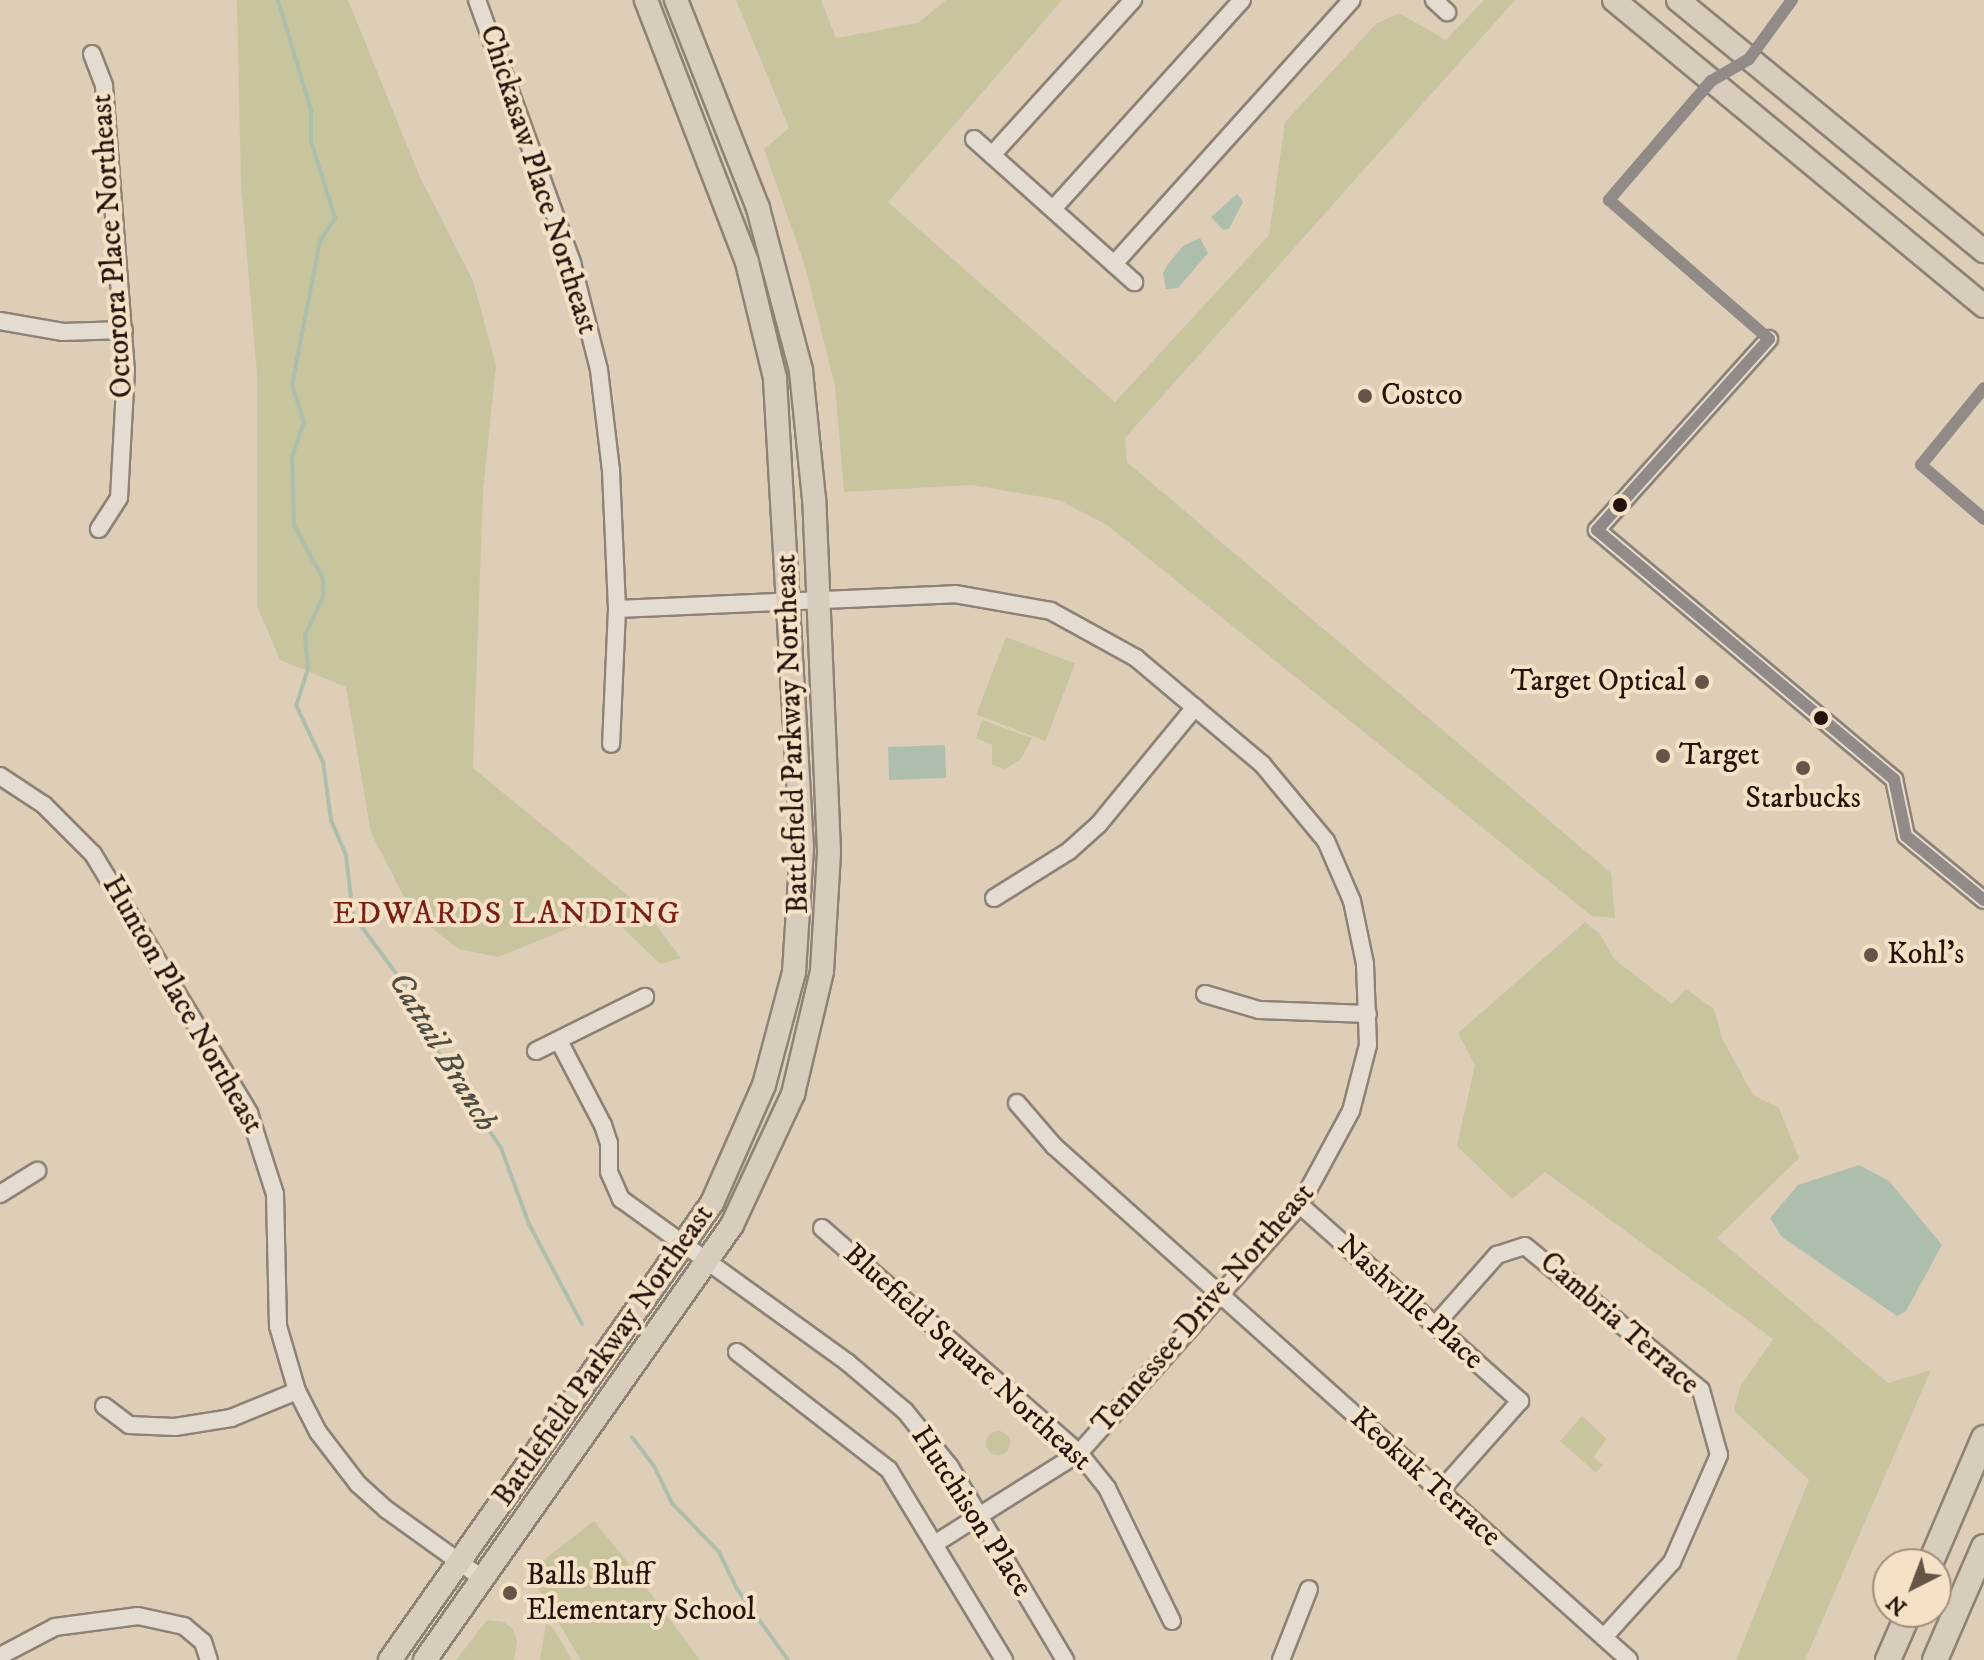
<!DOCTYPE html>
<style>
body{margin:0}
#map{position:relative;width:1984px;height:1660px;overflow:hidden;background:#deceb8;font-family:"IM FELL DW Pica",serif}
div>[style]{position:absolute}
[style*='--x']{left:calc(var(--x)*1px);top:calc(var(--y)*1px);width:calc(var(--w)*1px);rotate:calc(var(--a)*1deg)}
.green>*{inset:0;background:#c8c49e;transform-origin:0 0}
.round{border-radius:50%}
.water>*{inset:0;background:#aebead;transform-origin:0 0}
.stream>*{height:4px;margin:-2px;padding:0 2px;transform-origin:2px;border-radius:2px;background:#aebead}
.roads{filter:drop-shadow(2px 0 #8d8275) drop-shadow(-2px 0 #8d8275) drop-shadow(0 2px #8d8275) drop-shadow(0 -2px #8d8275)}
.minor>*{height:16px;margin:-8px;padding:0 8px;transform-origin:8px;border-radius:8px;background:#e4dcd1}
.major>*{height:22px;margin:-11px;padding:0 11px;transform-origin:11px;border-radius:11px;background:#d8ccbc}
.highway>*{height:24px;margin:-12px;padding:0 12px;transform-origin:12px;border-radius:12px;background:#d8ccbc}
.bus-1>*{height:12px;margin:-6px;padding:0 6px;transform-origin:6px;border-radius:6px;background:#918a87}
.dots>*{width:22px;height:22px;translate:-50% -50%;box-sizing:border-box;border:4px solid #f4e1c6;border-radius:50%}
span{translate:-50% -50%;white-space:nowrap;text-align:center;line-height:1.15;-webkit-text-stroke:8px #f4e1c6;paint-order:stroke}
.street-label{font-size:30px;color:#24140d}
.poi-label{font-size:30px;color:#24140d}
.left{translate:0 -50%;text-align:left}
.right{translate:-100% -50%;text-align:right}
.neighbourhood-label{font-size:32px;color:#7a1f14;letter-spacing:2px}
.water-label{font-size:32px;color:#4d4d43;font-style:italic}
.north{position:absolute;left:1872px;top:1548px;width:80px;height:80px;box-sizing:border-box;background:#f4e1c6;border:2px solid #a18f7c;border-radius:50%;rotate:222deg;font-size:22px;font-weight:700;line-height:32px;text-align:center;color:#24140d}
.north::after{content:'';display:block;margin:auto;width:28px;height:36px;background:#655549;clip-path:polygon(50% 0,100% 100%,50% 72%,0 100%)}
</style>
<div id="map">
<div class="green">
<div style="clip-path:polygon(237px 0,348px 0,419px 175px,473px 281px,496px 365px,483px 492px,473px 768px,642px 907px,681px 958px,660px 964px,620px 925px,577px 925px,498px 957px,459px 949px,413px 914px,371px 833px,346px 687px,280px 660px,257px 606px,257px 374px,241px 187px)"></div>
<div style="clip-path:polygon(736px 0,821px 0,836px 38px,918px 23px,946px 0,1062px 0,888px 202px,1115px 402px,1269px 235px,1285px 122px,1376px 24px,1399px 13px,1446px 40px,1484px 0,1515px 0,1125px 438px,1127px 462px,1611px 873px,1615px 918px,1592px 916px,1107px 525px,1059px 500px,972px 485px,844px 492px,835px 386px,805px 266px,764px 149px,789px 128px)"></div>
<div style="left:1006px;top:637px;width:74px;height:83px;rotate:21deg"></div>
<div style="clip-path:polygon(982px 720px,1032px 738px,1021px 759px,1005px 769px,992px 765px,992px 745px,976px 738px)"></div>
<div style="clip-path:polygon(1585px 922px,1600px 934px,1614px 959px,1672px 1004px,1686px 989px,1714px 1009px,1722px 1038px,1753px 1095px,1779px 1108px,1799px 1158px,1717px 1238px,1888px 1383px,1931px 1370px,1805px 1660px,1736px 1660px,1809px 1480px,1734px 1411px,1740px 1387px,1773px 1339px,1545px 1172px,1512px 1199px,1457px 1146px,1475px 1065px,1458px 1033px)"></div>
<div style="clip-path:polygon(1582px 1416px,1607px 1439px,1593px 1457px,1603px 1465px,1596px 1473px,1560px 1441px)"></div>
<div class="round" style="left:986px;top:1431px;width:24px;height:24px"></div>
<div style="clip-path:polygon(594px 1521px,625px 1559px,700px 1660px,581px 1660px,528px 1572px)"></div>
<div style="clip-path:polygon(487px 1620px,504px 1622px,513px 1629px,517px 1642px,514px 1660px,456px 1660px)"></div>
<div style="clip-path:polygon(546px 1624px,553px 1628px,572px 1660px,540px 1660px)"></div>
</div>
<div class="water">
<div style="clip-path:polygon(1237px 194px,1243px 202px,1229px 229px,1223px 230px,1211px 217px)"></div>
<div style="clip-path:polygon(1200px 238px,1208px 253px,1178px 288px,1166px 289px,1163px 273px,1168px 264px,1183px 246px)"></div>
<div style="left:945px;top:745px;width:33px;height:57px;rotate:88deg"></div>
<div style="clip-path:polygon(1859px 1165px,1889px 1181px,1942px 1245px,1906px 1311px,1897px 1316px,1782px 1237px,1770px 1218px,1798px 1185px)"></div>
</div>
<div class="stream">
<div style="--x:278;--y:0;--w:115;--a:73.3"></div>
<div style="--x:311;--y:110;--w:31;--a:90"></div>
<div style="--x:311;--y:141;--w:81;--a:72.7"></div>
<div style="--x:335;--y:218;--w:27;--a:123"></div>
<div style="--x:320;--y:241;--w:147;--a:101"></div>
<div style="--x:292;--y:385;--w:39;--a:72"></div>
<div style="--x:304;--y:422;--w:37;--a:109"></div>
<div style="--x:292;--y:457;--w:68;--a:88.3"></div>
<div style="--x:294;--y:525;--w:61;--a:61.8"></div>
<div style="--x:323;--y:579;--w:18;--a:90"></div>
<div style="--x:323;--y:597;--w:42;--a:115.3"></div>
<div style="--x:305;--y:635;--w:34;--a:85"></div>
<div style="--x:308;--y:669;--w:38;--a:108"></div>
<div style="--x:296;--y:705;--w:63;--a:64.7"></div>
<div style="--x:323;--y:762;--w:59;--a:82.1"></div>
<div style="--x:331;--y:820;--w:39;--a:67"></div>
<div style="--x:346;--y:856;--w:59;--a:83.2"></div>
<div style="--x:353;--y:915;--w:104;--a:53.6"></div>
<div style="--x:415;--y:999;--w:72;--a:66.3"></div>
<div style="--x:444;--y:1065;--w:101;--a:55.5"></div>
<div style="--x:501;--y:1148;--w:81;--a:69.8"></div>
<div style="--x:529;--y:1224;--w:113;--a:62.1"></div>
<div style="--x:632;--y:1437;--w:36;--a:53"></div>
<div style="--x:654;--y:1466;--w:41;--a:64.1"></div>
<div style="--x:672;--y:1503;--w:68;--a:46.2"></div>
<div style="--x:719;--y:1552;--w:41;--a:64.1"></div>
<div style="--x:737;--y:1589;--w:87;--a:54.3"></div>
</div>
<div class="roads">
<div class="minor">
<div style="--x:477;--y:0;--w:280;--a:70.1"></div>
<div style="--x:572;--y:263;--w:110;--a:75.8"></div>
<div style="--x:599;--y:370;--w:102;--a:83.2"></div>
<div style="--x:611;--y:471;--w:138;--a:87.5"></div>
<div style="--x:617;--y:609;--w:135;--a:92.5"></div>
<div style="--x:1434;--y:0;--w:18;--a:43"></div>
<div style="--x:92;--y:54;--w:34;--a:69"></div>
<div style="--x:104;--y:86;--w:284;--a:85.6"></div>
<div style="--x:126;--y:369;--w:129;--a:93.1"></div>
<div style="--x:119;--y:498;--w:37;--a:123"></div>
<div style="--x:974;--y:139;--w:215;--a:41.8"></div>
<div style="--x:992;--y:155;--w:210;--a:-47.7"></div>
<div style="--x:1053;--y:209;--w:282;--a:-47.9"></div>
<div style="--x:1114;--y:264;--w:355;--a:-48"></div>
<div style="--x:0;--y:321;--w:64;--a:9.9"></div>
<div style="--x:63;--y:332;--w:61;--a:-1.9"></div>
<div style="--x:1769;--y:339;--w:257;--a:132"></div>
<div style="--x:1597;--y:530;--w:388;--a:40"></div>
<div style="--x:1894;--y:779;--w:58;--a:78.1"></div>
<div style="--x:1906;--y:836;--w:101;--a:39.4"></div>
<div style="--x:617;--y:609;--w:338;--a:-2.5"></div>
<div style="--x:955;--y:594;--w:97;--a:10"></div>
<div style="--x:1051;--y:611;--w:97;--a:28.9"></div>
<div style="--x:1136;--y:658;--w:165;--a:40.1"></div>
<div style="--x:1262;--y:764;--w:100;--a:50.3"></div>
<div style="--x:1326;--y:841;--w:65;--a:66.6"></div>
<div style="--x:1352;--y:901;--w:64;--a:78.3"></div>
<div style="--x:1365;--y:964;--w:81;--a:87.9"></div>
<div style="--x:1368;--y:1045;--w:68;--a:104.4"></div>
<div style="--x:1351;--y:1111;--w:107;--a:118.5"></div>
<div style="--x:1300;--y:1205;--w:332;--a:131.7"></div>
<div style="--x:1079;--y:1453;--w:169;--a:147.8"></div>
<div style="--x:0;--y:776;--w:53;--a:33.4"></div>
<div style="--x:44;--y:805;--w:69;--a:45"></div>
<div style="--x:93;--y:854;--w:302;--a:58.9"></div>
<div style="--x:249;--y:1113;--w:85;--a:72.2"></div>
<div style="--x:275;--y:1194;--w:132;--a:88.7"></div>
<div style="--x:278;--y:1326;--w:68;--a:73.7"></div>
<div style="--x:297;--y:1391;--w:46;--a:62.9"></div>
<div style="--x:318;--y:1432;--w:66;--a:52.4"></div>
<div style="--x:358;--y:1484;--w:39;--a:42"></div>
<div style="--x:387;--y:1510;--w:118;--a:35.7"></div>
<div style="--x:994;--y:898;--w:89;--a:-32.1"></div>
<div style="--x:1069;--y:851;--w:40;--a:-42"></div>
<div style="--x:1099;--y:824;--w:151;--a:-50.6"></div>
<div style="--x:1205;--y:994;--w:56;--a:16.5"></div>
<div style="--x:1259;--y:1010;--w:109;--a:2.1"></div>
<div style="--x:559;--y:1041;--w:95;--a:62.4"></div>
<div style="--x:603;--y:1125;--w:19;--a:72"></div>
<div style="--x:609;--y:1143;--w:29;--a:90"></div>
<div style="--x:609;--y:1172;--w:30;--a:66"></div>
<div style="--x:621;--y:1199;--w:279;--a:35.8"></div>
<div style="--x:847;--y:1362;--w:76;--a:40.2"></div>
<div style="--x:905;--y:1411;--w:72;--a:51.2"></div>
<div style="--x:950;--y:1467;--w:225;--a:59.2"></div>
<div style="--x:536;--y:1051;--w:122;--a:-26.4"></div>
<div style="--x:1017;--y:1103;--w:57;--a:49.3"></div>
<div style="--x:1054;--y:1146;--w:771;--a:41.79"></div>
<div style="--x:0;--y:1194;--w:44;--a:-31.9"></div>
<div style="--x:1300;--y:1205;--w:295;--a:41.7"></div>
<div style="--x:1520;--y:1401;--w:120;--a:131.6"></div>
<div style="--x:822;--y:1228;--w:342;--a:41.2"></div>
<div style="--x:1079;--y:1453;--w:45;--a:51.3"></div>
<div style="--x:1107;--y:1488;--w:148;--a:64"></div>
<div style="--x:1435;--y:1325;--w:94;--a:-48.5"></div>
<div style="--x:1497;--y:1255;--w:29;--a:-18"></div>
<div style="--x:1525;--y:1246;--w:227;--a:39.3"></div>
<div style="--x:1701;--y:1390;--w:67;--a:74.5"></div>
<div style="--x:1719;--y:1455;--w:117;--a:113.7"></div>
<div style="--x:1672;--y:1562;--w:101;--a:132.2"></div>
<div style="--x:737;--y:1352;--w:192;--a:37.8"></div>
<div style="--x:889;--y:1470;--w:222;--a:58.8"></div>
<div style="--x:104;--y:1406;--w:31;--a:37"></div>
<div style="--x:129;--y:1425;--w:46;--a:2.5"></div>
<div style="--x:175;--y:1427;--w:57;--a:-9.1"></div>
<div style="--x:231;--y:1418;--w:71;--a:-22.2"></div>
<div style="--x:0;--y:1656;--w:62;--a:-27.8"></div>
<div style="--x:55;--y:1627;--w:84;--a:-7.5"></div>
<div style="--x:138;--y:1616;--w:47;--a:12.3"></div>
<div style="--x:184;--y:1626;--w:25;--a:40"></div>
<div style="--x:203;--y:1642;--w:19;--a:72"></div>
<div style="--x:1281;--y:1660;--w:76;--a:-68.5"></div>
</div>
<div class="major">
<div style="--x:1614;--y:0;--w:480;--a:39.6"></div>
<div style="--x:1678;--y:0;--w:396;--a:39.4"></div>
<div style="--x:390;--y:1660;--w:559;--a:-54.83"></div>
<div style="--x:712;--y:1203;--w:129;--a:-66.2"></div>
<div style="--x:764;--y:1085;--w:117;--a:-75.1"></div>
<div style="--x:794;--y:972;--w:124;--a:-86.3"></div>
<div style="--x:802;--y:848;--w:471;--a:-93.3"></div>
<div style="--x:775;--y:378;--w:119;--a:-103.6"></div>
<div style="--x:747;--y:262;--w:281;--a:-111.1"></div>
<div style="--x:425;--y:1660;--w:532;--a:-54.79"></div>
<div style="--x:732;--y:1225;--w:145;--a:-65"></div>
<div style="--x:793;--y:1094;--w:126;--a:-76.7"></div>
<div style="--x:822;--y:971;--w:119;--a:-86.6"></div>
<div style="--x:829;--y:852;--w:353;--a:-92.4"></div>
<div style="--x:814;--y:499;--w:130;--a:-95.8"></div>
<div style="--x:801;--y:370;--w:168;--a:-104.9"></div>
<div style="--x:758;--y:208;--w:224;--a:-111.5"></div>
</div>
<div class="highway">
<div style="--x:1930;--y:1564;--w:137;--a:-66.8"></div>
<div style="--x:1888;--y:1660;--w:52;--a:-66.4"></div>
<div style="--x:1935;--y:1660;--w:123;--a:-66.6"></div>
</div>
</div>
<div class="bus-1">
<div style="--x:1792;--y:0;--w:73;--a:126.1"></div>
<div style="--x:1749;--y:59;--w:44;--a:149.9"></div>
<div style="--x:1711;--y:81;--w:157;--a:130.6"></div>
<div style="--x:1609;--y:200;--w:212;--a:41"></div>
<div style="--x:1769;--y:339;--w:257;--a:132"></div>
<div style="--x:1597;--y:530;--w:388;--a:40"></div>
<div style="--x:1894;--y:779;--w:58;--a:78.1"></div>
<div style="--x:1906;--y:836;--w:101;--a:39.4"></div>
<div style="--x:1984;--y:388;--w:99;--a:129.3"></div>
<div style="--x:1921;--y:465;--w:83;--a:40.6"></div>
</div>
<div class="dots">
<div style="left:1365px;top:396px;background:#655549"></div>
<div style="left:1620px;top:505px;background:#24140d"></div>
<div style="left:1702px;top:682px;background:#655549"></div>
<div style="left:1821px;top:718px;background:#24140d"></div>
<div style="left:1663px;top:756px;background:#655549"></div>
<div style="left:1803px;top:768px;background:#655549"></div>
<div style="left:1871px;top:955px;background:#655549"></div>
<div style="left:510px;top:1593px;background:#655549"></div>
</div>
<div class="street-label">
<span style="left:538px;top:180px;rotate:72deg">Chickasaw Place Northeast</span>
<span style="left:113px;top:246px;rotate:-94deg">Octorora Place Northeast</span>
<span style="left:793px;top:734px;rotate:-92deg">Battlefield Parkway Northeast</span>
<span style="left:182px;top:1005px;rotate:60deg">Hunton Place Northeast</span>
<span style="left:1410px;top:1303px;rotate:42deg">Nashville Place</span>
<span style="left:1204px;top:1309px;rotate:-49deg">Tennessee Drive Northeast</span>
<span style="left:1619px;top:1324px;rotate:41deg">Cambria Terrace</span>
<span style="left:604px;top:1356px;rotate:-55deg">Battlefield Parkway Northeast</span>
<span style="left:967px;top:1358px;rotate:42deg">Bluefield Square Northeast</span>
<span style="left:1425px;top:1478px;rotate:42deg">Keokuk Terrace</span>
<span style="left:971px;top:1512px;rotate:57deg">Hutchison Place</span>
</div>
<div class="poi-label">
<span class="left" style="left:1381px;top:396px">Costco</span>
<span class="right" style="left:1686px;top:682px">Target Optical</span>
<span class="left" style="left:1679px;top:756px">Target</span>
<span style="left:1803px;top:799px">Starbucks</span>
<span class="left" style="left:1887px;top:955px">Kohl's</span>
<span class="left" style="left:526px;top:1593px">Balls Bluff<br>Elementary School</span>
</div>
<div class="neighbourhood-label">
<span style="left:507px;top:914px">EDWARDS LANDING</span>
</div>
<div class="water-label">
<span style="left:442px;top:1052px;rotate:59deg">Cattail Branch</span>
</div>
<div class="north">N</div>
</div>
